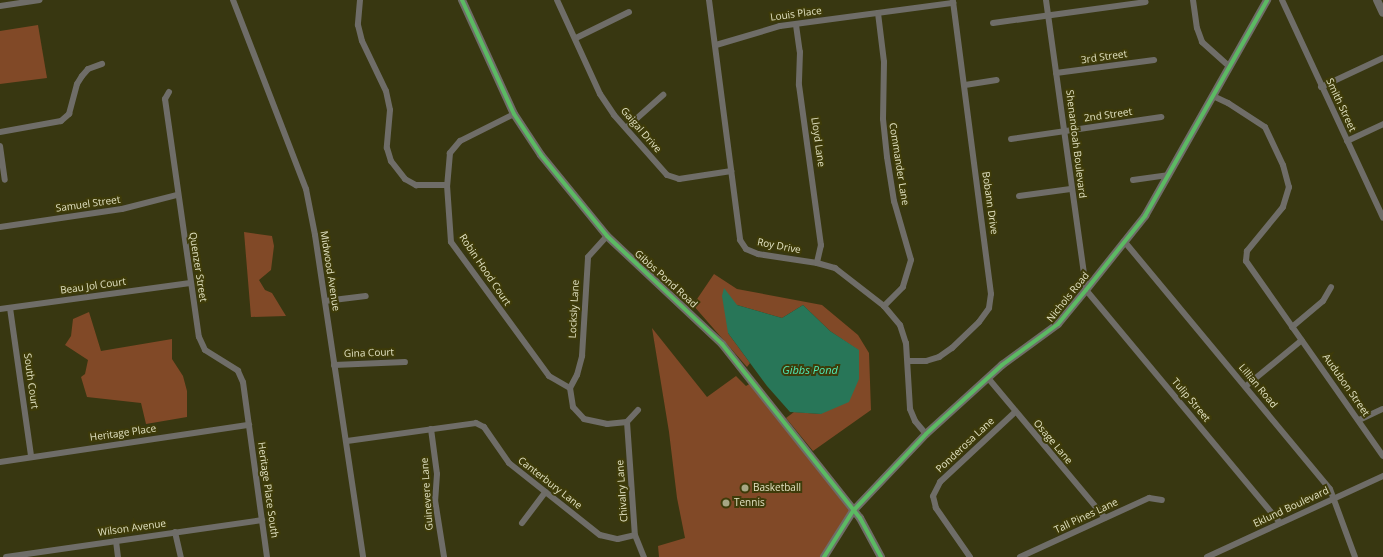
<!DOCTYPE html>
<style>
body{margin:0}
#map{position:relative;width:1383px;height:557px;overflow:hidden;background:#383711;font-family:"Open Sans",sans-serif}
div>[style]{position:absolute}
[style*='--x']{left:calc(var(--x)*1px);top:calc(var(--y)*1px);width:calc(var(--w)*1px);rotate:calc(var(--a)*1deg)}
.green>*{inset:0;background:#814927}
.water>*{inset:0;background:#287658}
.minor>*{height:6px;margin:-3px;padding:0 3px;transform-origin:3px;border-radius:3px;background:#6f6d68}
.tertiary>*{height:8px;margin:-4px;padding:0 4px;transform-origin:4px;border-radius:4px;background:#6f6d68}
.cycleway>*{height:4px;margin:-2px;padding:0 2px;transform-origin:2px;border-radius:2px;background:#5cba63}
.dots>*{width:11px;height:11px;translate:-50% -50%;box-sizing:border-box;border:2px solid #3e3b09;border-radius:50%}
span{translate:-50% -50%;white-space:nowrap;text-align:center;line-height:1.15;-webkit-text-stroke:4px #3e3b09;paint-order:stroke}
.street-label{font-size:10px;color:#e2e2c2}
.poi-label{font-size:10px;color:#e2e2c2}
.left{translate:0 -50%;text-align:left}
.water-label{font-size:11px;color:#4fe9b6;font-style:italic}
</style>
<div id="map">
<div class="green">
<div style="clip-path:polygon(38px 25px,47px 78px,0 84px,0 31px)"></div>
<div style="clip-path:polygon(244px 232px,272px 236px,274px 246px,271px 270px,259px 280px,265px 290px,272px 293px,286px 316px,251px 317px)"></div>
<div style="clip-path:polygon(714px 274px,737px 289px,822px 305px,858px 335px,869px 353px,871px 410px,813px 451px,786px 418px,794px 412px,821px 414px,858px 350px,830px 331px,803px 305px,782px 318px,737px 305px,728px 333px,750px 363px,747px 367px,693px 305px)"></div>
<div style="clip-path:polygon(89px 312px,101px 351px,172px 339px,172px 359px,183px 376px,187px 391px,187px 417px,146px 424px,141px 403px,87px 397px,81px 377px,85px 374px,88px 360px,65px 345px,71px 336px,73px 319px)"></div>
<div style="clip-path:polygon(652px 328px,707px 397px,736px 376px,746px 386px,751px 383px,853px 511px,824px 557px,659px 557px,658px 546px,685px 538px,677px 498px,669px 432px)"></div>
</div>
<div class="water">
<div style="clip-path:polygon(724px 288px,737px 305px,782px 318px,803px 305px,830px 331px,859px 350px,859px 379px,849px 402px,821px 414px,790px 412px,767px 386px,728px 333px,722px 296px)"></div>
</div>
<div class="minor">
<div style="--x:233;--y:0;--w:203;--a:68.9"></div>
<div style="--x:306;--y:189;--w:47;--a:78.9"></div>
<div style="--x:315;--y:235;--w:326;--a:81.5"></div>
<div style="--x:360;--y:0;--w:25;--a:95"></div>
<div style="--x:358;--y:25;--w:16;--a:76"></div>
<div style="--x:362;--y:41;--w:55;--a:64.4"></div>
<div style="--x:386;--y:91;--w:19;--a:78"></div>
<div style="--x:390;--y:110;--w:38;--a:95"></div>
<div style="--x:387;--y:148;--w:14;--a:73"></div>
<div style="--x:391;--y:161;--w:23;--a:52"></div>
<div style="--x:405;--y:179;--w:13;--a:29"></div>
<div style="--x:416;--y:185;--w:31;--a:0"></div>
<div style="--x:557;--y:0;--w:103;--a:65.4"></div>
<div style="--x:600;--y:94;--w:25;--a:56"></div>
<div style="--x:614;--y:115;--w:80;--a:48.5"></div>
<div style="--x:667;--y:175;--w:13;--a:18"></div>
<div style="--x:679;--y:179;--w:53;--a:-8.7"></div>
<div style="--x:709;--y:0;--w:242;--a:82.6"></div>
<div style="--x:740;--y:240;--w:11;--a:56"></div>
<div style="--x:746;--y:249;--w:13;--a:23"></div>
<div style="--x:758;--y:254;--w:60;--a:8.7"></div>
<div style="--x:817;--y:263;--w:19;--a:16"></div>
<div style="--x:835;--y:268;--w:62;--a:37.8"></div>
<div style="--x:884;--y:306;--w:25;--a:50"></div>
<div style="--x:900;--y:325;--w:19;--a:72"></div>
<div style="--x:906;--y:343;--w:66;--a:86.5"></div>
<div style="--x:910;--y:409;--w:13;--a:67"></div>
<div style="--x:915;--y:421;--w:17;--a:50"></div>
<div style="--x:1046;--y:0;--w:293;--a:82.1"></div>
<div style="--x:1086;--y:290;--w:303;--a:50.2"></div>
<div style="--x:1193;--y:0;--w:28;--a:82"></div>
<div style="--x:1197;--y:28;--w:15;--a:70"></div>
<div style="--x:1202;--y:42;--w:36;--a:42"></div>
<div style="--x:1282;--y:0;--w:240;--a:65.1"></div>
<div style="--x:0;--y:6;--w:40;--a:-8.5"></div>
<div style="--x:878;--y:13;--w:49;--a:83"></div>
<div style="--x:884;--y:62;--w:57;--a:91"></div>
<div style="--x:883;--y:119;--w:38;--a:84"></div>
<div style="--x:887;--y:157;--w:45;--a:81"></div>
<div style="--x:894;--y:201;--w:61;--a:73.9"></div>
<div style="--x:911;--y:260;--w:28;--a:107"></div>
<div style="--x:903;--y:287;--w:27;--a:135"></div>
<div style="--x:993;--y:23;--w:154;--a:-7.8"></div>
<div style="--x:796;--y:25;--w:27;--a:82"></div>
<div style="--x:800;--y:52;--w:33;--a:92"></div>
<div style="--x:799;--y:85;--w:162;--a:82.2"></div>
<div style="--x:821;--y:245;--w:18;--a:103"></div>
<div style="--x:576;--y:38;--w:59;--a:-26.1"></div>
<div style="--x:716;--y:45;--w:67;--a:-16.5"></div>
<div style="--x:780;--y:26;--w:175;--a:-7.6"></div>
<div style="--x:1056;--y:73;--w:99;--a:-7.6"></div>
<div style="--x:965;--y:85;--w:32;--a:-9"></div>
<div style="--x:1321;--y:87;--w:68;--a:-25.1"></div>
<div style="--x:169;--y:92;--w:8;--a:120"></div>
<div style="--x:165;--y:99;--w:240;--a:81.9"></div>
<div style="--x:199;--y:337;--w:14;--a:65"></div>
<div style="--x:205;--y:350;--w:39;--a:32"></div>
<div style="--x:238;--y:371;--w:12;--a:66"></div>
<div style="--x:243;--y:382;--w:177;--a:82.2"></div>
<div style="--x:1213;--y:96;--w:17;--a:25"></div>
<div style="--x:1228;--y:103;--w:44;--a:33"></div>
<div style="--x:1265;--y:127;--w:42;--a:64.7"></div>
<div style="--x:1283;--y:165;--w:23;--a:75"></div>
<div style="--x:1289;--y:187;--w:21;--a:107"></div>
<div style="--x:1283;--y:207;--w:57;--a:129.3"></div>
<div style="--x:1247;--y:251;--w:10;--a:96"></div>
<div style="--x:1246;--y:261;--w:238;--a:54.9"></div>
<div style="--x:514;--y:114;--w:60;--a:153.4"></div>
<div style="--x:460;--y:141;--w:16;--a:130"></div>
<div style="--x:450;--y:153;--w:32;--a:95"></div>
<div style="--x:447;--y:185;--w:57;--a:86"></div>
<div style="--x:451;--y:242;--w:166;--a:53.8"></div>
<div style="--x:549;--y:376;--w:24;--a:30"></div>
<div style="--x:626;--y:128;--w:50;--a:-41.7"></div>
<div style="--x:0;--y:132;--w:62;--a:-10.2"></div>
<div style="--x:61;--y:121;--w:11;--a:-41"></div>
<div style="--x:69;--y:114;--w:31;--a:-75"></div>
<div style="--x:77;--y:84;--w:9;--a:-58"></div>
<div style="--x:82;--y:76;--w:9;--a:-49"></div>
<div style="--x:88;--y:69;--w:15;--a:-20"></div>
<div style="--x:1011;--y:139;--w:152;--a:-8.3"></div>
<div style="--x:1347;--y:141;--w:40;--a:-25"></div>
<div style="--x:0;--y:146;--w:34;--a:82"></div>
<div style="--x:1133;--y:180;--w:35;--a:-8"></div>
<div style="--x:1019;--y:196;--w:52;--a:-7.7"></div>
<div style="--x:0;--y:227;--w:123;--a:-8.4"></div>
<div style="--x:122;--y:209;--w:57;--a:-14.3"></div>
<div style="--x:1124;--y:241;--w:322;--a:50.3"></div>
<div style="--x:1330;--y:489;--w:72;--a:69.8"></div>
<div style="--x:325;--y:301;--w:41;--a:-7"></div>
<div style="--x:10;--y:308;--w:149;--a:81.9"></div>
<div style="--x:0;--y:309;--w:192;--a:-7.8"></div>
<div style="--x:1292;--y:327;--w:40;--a:-40"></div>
<div style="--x:1323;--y:301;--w:16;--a:-60"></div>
<div style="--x:909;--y:361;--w:17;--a:0"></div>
<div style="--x:926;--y:361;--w:14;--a:-17"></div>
<div style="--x:939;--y:357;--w:16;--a:-35"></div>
<div style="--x:952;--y:348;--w:37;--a:-44"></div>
<div style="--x:979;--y:322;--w:17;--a:-54"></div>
<div style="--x:989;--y:308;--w:14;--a:-82"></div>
<div style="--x:991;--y:294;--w:296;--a:-97.4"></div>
<div style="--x:334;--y:365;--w:71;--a:-2.4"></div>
<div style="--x:988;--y:378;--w:182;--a:50.1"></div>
<div style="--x:1246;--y:386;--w:72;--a:-39.4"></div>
<div style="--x:570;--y:388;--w:15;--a:-62"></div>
<div style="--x:577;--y:375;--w:20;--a:-75"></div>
<div style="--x:582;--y:356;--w:99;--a:-86.5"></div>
<div style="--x:588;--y:257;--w:28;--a:-48"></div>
<div style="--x:570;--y:388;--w:19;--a:81"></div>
<div style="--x:573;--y:407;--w:16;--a:47"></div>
<div style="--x:584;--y:419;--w:24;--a:12"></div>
<div style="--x:607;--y:424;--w:20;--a:-6"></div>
<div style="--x:638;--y:410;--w:16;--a:133"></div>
<div style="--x:627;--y:422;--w:113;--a:86"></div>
<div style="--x:635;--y:535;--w:24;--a:68"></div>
<div style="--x:1359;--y:420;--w:26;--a:-25"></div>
<div style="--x:431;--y:429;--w:45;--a:82.4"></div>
<div style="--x:437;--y:474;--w:26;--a:94"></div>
<div style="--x:435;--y:500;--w:58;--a:81"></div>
<div style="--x:347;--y:441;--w:130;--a:-7.9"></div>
<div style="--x:476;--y:423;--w:9;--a:27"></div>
<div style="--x:484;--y:427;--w:44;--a:55.2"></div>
<div style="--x:509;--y:463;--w:116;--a:38.4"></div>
<div style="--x:600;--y:535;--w:18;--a:13"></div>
<div style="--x:618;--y:539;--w:17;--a:-13"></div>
<div style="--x:0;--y:462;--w:252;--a:-8.5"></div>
<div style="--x:522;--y:523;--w:39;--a:-53"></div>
<div style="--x:175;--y:532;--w:26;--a:77"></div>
<div style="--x:116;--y:541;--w:16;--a:83"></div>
<div style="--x:6;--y:557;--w:259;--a:-8.2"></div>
<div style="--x:970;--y:557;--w:60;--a:-124.8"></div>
<div style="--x:936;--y:508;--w:12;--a:-104"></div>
<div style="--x:933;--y:496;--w:16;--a:-63"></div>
<div style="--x:940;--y:482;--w:103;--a:-43"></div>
<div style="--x:1020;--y:557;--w:142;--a:-24.6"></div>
<div style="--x:1149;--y:498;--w:13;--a:9"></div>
<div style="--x:1207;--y:557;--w:194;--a:-24.7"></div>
</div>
<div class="tertiary">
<div style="--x:462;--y:0;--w:125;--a:65.5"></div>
<div style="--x:514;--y:114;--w:49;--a:56.6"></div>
<div style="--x:541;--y:155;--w:104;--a:50.8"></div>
<div style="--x:607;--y:236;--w:158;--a:43.2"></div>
<div style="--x:722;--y:344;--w:222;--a:51.6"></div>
<div style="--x:860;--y:518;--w:44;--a:61.7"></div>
<div style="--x:1377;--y:0;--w:14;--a:65"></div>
<div style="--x:824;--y:557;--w:54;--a:-57.8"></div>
<div style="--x:853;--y:511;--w:106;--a:-46.5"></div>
<div style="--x:926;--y:434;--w:103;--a:-42.2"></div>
<div style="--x:1002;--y:365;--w:69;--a:-36.2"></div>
<div style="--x:1058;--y:324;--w:44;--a:-50.5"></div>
<div style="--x:1086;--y:290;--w:95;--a:-51.4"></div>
<div style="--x:1145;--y:216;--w:248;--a:-60.5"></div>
</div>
<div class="cycleway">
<div style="--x:462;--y:0;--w:125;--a:65.5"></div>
<div style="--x:514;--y:114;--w:49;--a:56.6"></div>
<div style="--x:541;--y:155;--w:104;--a:50.8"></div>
<div style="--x:607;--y:236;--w:158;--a:43.2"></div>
<div style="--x:722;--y:344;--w:222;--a:51.6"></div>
<div style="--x:860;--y:518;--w:44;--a:61.7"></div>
<div style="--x:824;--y:557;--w:54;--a:-57.8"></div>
<div style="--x:853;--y:511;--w:106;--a:-46.5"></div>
<div style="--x:926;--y:434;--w:103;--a:-42.2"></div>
<div style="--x:1002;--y:365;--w:69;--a:-36.2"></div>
<div style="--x:1058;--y:324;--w:44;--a:-50.5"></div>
<div style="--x:1086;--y:290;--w:95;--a:-51.4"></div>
<div style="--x:1145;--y:216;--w:248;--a:-60.5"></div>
</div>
<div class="dots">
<div style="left:745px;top:488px;background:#a6a684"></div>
<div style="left:726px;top:503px;background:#a6a684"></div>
</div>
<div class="street-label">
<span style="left:796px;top:14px;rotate:-8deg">Louis Place</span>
<span style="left:1104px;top:57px;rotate:-8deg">3rd Street</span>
<span style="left:1341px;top:105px;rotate:65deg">Smith Street</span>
<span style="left:1108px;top:115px;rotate:-8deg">2nd Street</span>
<span style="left:641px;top:130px;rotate:49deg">Gaigal Drive</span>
<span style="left:818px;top:142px;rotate:82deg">Lloyd Lane</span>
<span style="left:1076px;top:144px;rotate:83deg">Shenandoah Boulevard</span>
<span style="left:899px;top:164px;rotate:81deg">Commander Lane</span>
<span style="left:990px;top:203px;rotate:82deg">Bobann Drive</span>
<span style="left:88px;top:204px;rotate:-8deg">Samuel Street</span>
<span style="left:779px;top:246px;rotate:11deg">Roy Drive</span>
<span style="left:198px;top:267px;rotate:81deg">Quenzer Street</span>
<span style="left:485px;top:270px;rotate:56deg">Robin Hood Court</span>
<span style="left:330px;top:271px;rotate:81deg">Midwood Avenue</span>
<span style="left:666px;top:279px;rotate:42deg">Gibbs Pond Road</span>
<span style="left:93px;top:286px;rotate:-8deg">Beau Jol Court</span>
<span style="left:1068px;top:297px;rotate:-51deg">Nichols Road</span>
<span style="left:574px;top:309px;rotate:-87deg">Locksly Lane</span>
<span style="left:369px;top:353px;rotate:-2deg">Gina Court</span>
<span style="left:31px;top:381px;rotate:82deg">South Court</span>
<span style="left:1346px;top:385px;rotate:55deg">Audubon Street</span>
<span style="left:1258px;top:386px;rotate:50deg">Lillian Road</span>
<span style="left:1191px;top:400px;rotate:50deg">Tulip Street</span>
<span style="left:123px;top:433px;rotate:-8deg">Heritage Place</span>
<span style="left:1053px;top:442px;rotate:50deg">Osage Lane</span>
<span style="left:965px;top:445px;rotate:-43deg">Ponderosa Lane</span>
<span style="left:550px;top:483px;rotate:38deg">Canterbury Lane</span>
<span style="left:268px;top:490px;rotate:82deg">Heritage Place South</span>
<span style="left:622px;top:491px;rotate:-94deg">Chivalry Lane</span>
<span style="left:427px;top:494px;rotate:-94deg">Guinevere Lane</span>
<span style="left:1291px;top:507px;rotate:-25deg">Eklund Boulevard</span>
<span style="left:1086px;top:516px;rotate:-25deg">Tall Pines Lane</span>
<span style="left:132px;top:528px;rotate:-8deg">Wilson Avenue</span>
</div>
<div class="poi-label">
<span class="left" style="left:753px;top:488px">Basketball</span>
<span class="left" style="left:734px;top:503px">Tennis</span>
</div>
<div class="water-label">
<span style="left:810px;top:370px">Gibbs Pond</span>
</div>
</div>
